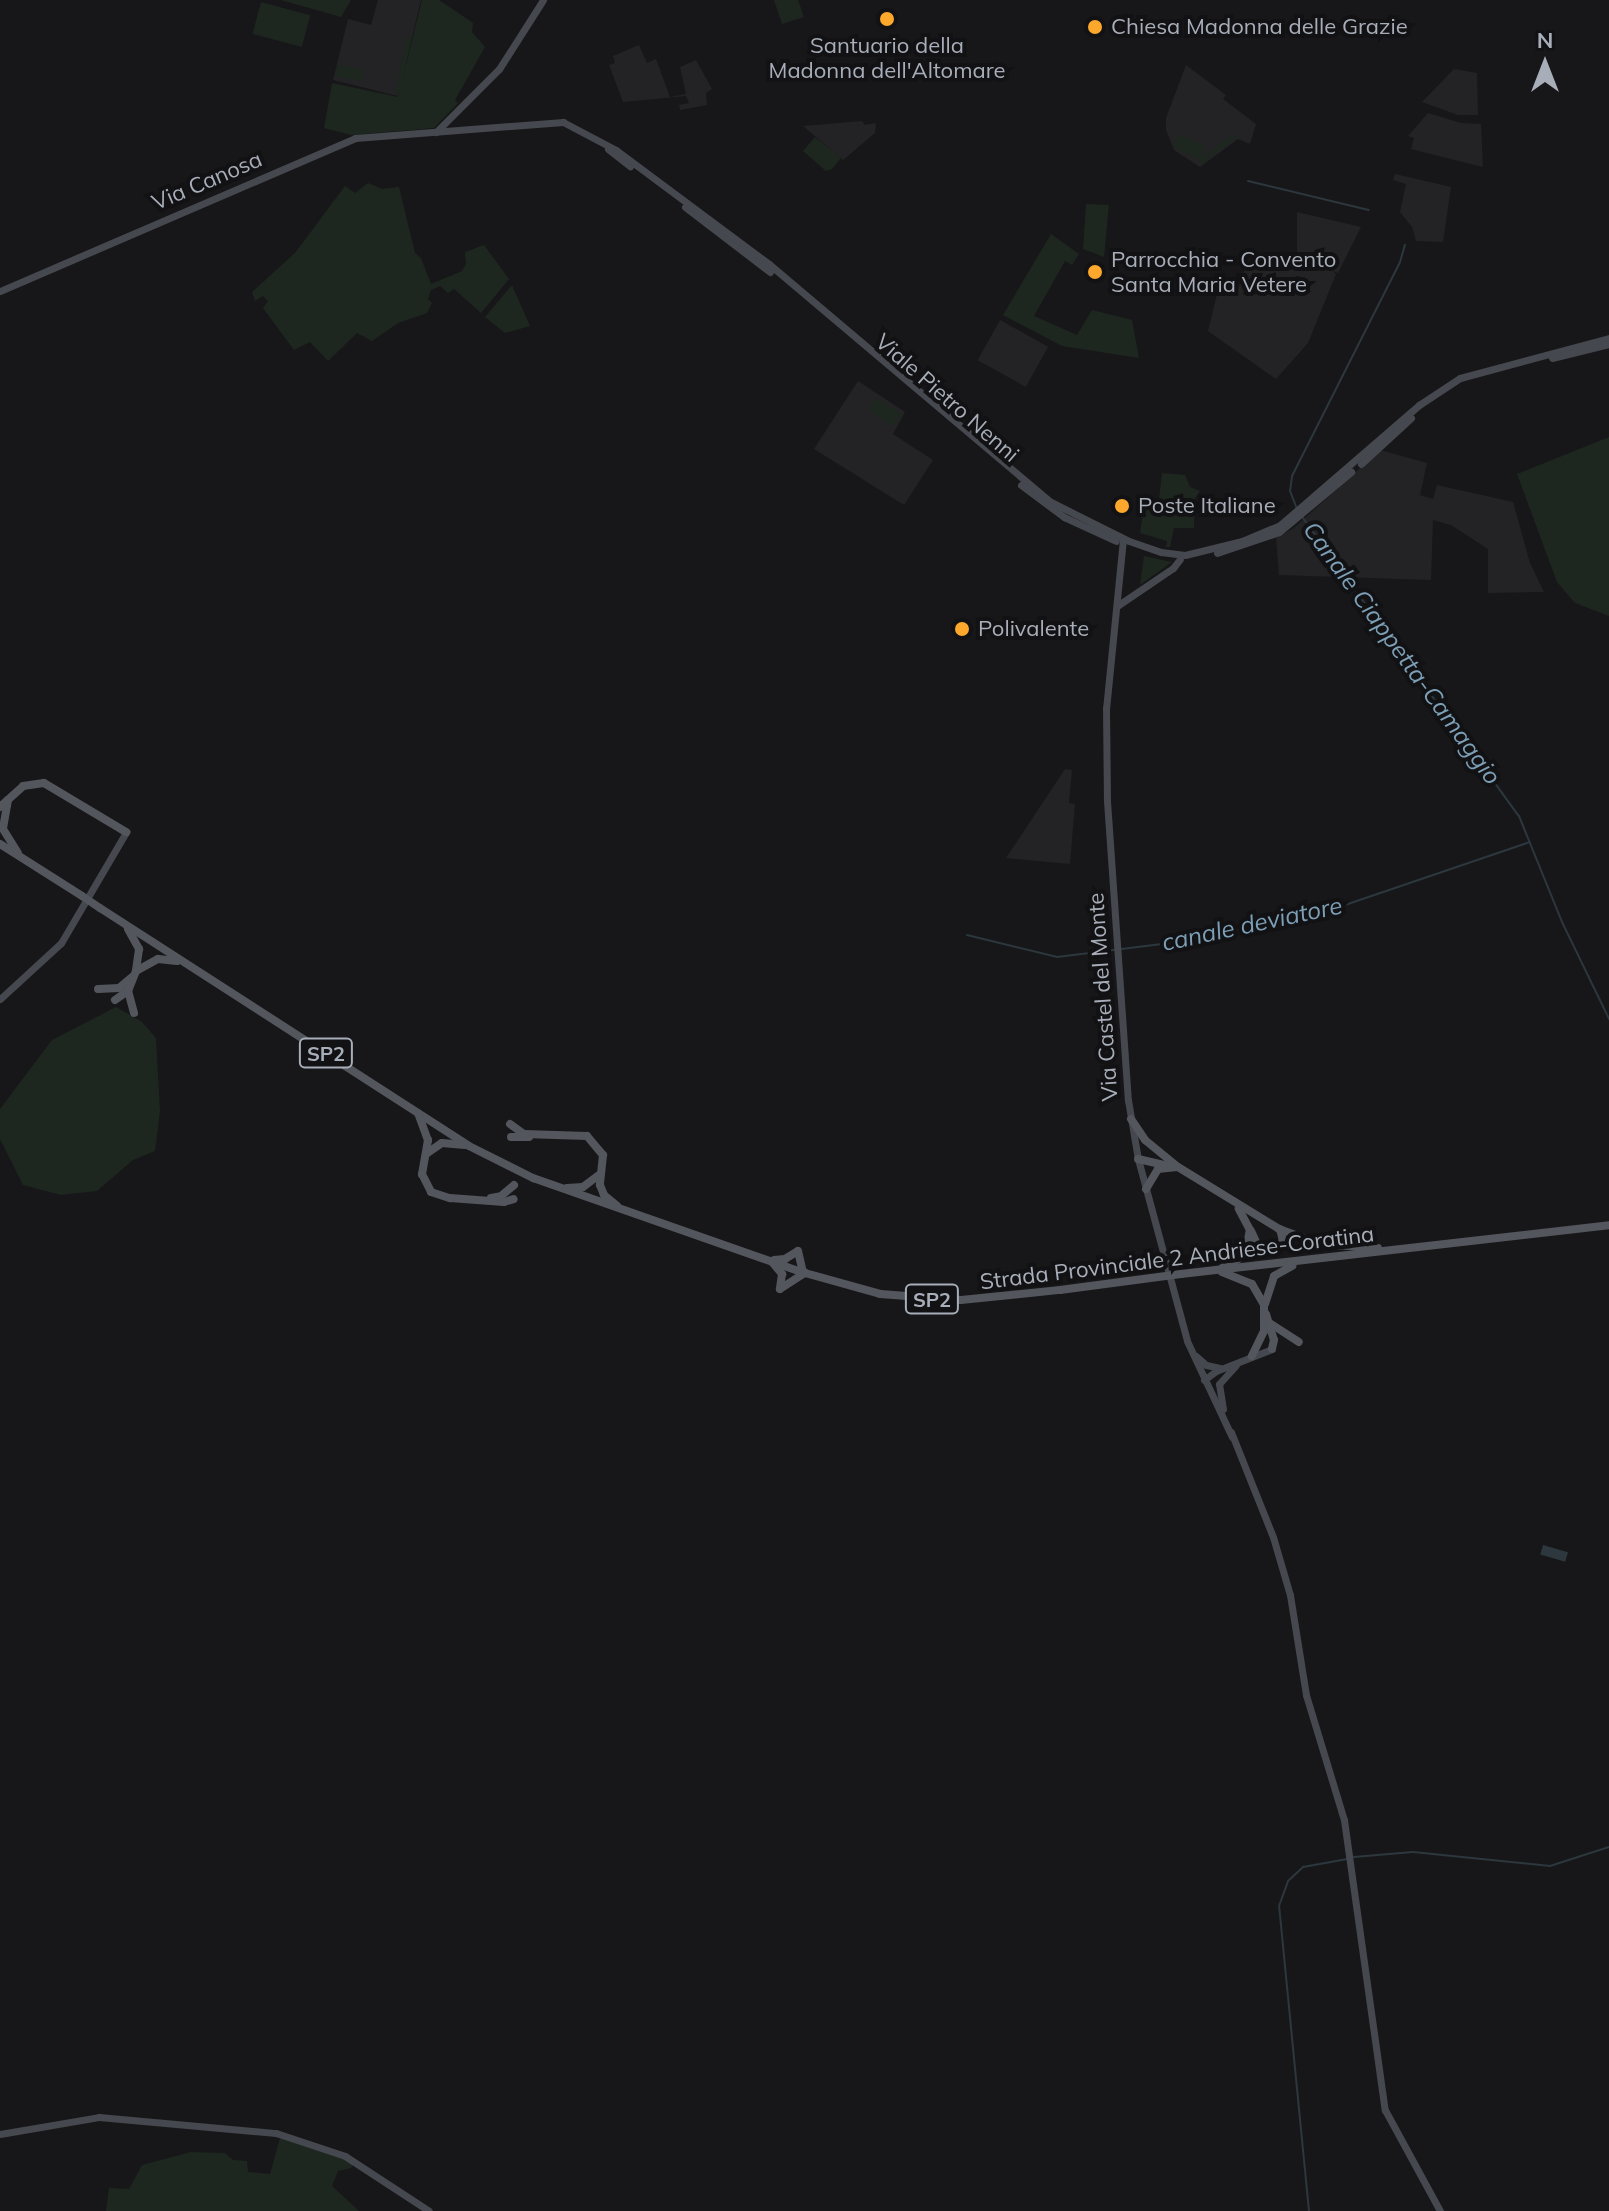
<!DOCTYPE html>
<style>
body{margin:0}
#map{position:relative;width:1609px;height:2211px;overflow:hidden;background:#171719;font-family:Mulish,sans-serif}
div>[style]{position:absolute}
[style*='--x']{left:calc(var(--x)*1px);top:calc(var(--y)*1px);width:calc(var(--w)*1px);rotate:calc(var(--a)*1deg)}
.built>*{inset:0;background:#232326;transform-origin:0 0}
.green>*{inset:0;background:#1e271f;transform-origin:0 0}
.water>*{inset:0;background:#2c373e;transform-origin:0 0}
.stream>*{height:2px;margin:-1px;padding:0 1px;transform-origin:1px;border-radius:1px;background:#2c373e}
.secondary>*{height:7px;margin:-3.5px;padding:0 3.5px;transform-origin:3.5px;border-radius:3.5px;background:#45484e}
.primary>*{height:8px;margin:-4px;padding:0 4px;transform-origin:4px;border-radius:4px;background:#53565d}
.primary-bridge>*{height:8px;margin:-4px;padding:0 4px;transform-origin:4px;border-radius:4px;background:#53565d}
.dots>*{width:22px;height:22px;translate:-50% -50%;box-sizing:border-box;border:4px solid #121214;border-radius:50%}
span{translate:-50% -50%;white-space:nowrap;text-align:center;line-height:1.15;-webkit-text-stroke:8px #121214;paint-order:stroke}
.shield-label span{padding:2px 6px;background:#121214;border:2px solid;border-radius:6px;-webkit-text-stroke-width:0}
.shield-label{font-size:20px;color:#a8aeb9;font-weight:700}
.poi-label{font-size:22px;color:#a8aeb9}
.left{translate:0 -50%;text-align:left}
.street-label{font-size:22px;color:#a8aeb9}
.water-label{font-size:24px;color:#7d9fb6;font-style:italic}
.north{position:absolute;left:1505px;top:24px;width:80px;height:80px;-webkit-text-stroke:6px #121214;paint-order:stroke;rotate:0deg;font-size:22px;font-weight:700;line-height:32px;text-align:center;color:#a8aeb9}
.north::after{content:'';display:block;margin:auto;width:28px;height:36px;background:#a8aeb9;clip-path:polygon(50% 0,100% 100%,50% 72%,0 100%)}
</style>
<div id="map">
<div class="built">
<div style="clip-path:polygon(378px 0,421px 0,398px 96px,333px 80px,348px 19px,371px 25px)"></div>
<div style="clip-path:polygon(639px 45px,647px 63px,656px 59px,670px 97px,686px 94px,680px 67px,696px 60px,712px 89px,706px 93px,707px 105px,680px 110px,679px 105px,689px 103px,686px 96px,623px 102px,609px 65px,615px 63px,613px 56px)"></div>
<div style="clip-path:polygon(1186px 65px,1226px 95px,1223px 99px,1256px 124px,1250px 144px,1238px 139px,1200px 167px,1174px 150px,1166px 130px,1166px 118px)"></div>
<div style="clip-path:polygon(1454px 69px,1477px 73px,1478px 115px,1458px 115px,1422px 102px)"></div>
<div style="clip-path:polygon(1428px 113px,1461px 123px,1481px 124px,1483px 167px,1411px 149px,1414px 138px,1408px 136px)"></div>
<div style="clip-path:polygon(862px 121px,865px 125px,876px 123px,875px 133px,843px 160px,803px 126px)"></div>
<div style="clip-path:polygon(1395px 174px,1451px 187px,1443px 242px,1416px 241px,1412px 227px,1400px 212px,1406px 184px,1393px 180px)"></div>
<div style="clip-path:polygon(1297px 212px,1361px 227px,1338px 273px,1333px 271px,1336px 274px,1308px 343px,1276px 379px,1208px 331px,1219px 286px,1237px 292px,1247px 262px,1276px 269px,1279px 260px,1319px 268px,1297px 262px)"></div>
<div style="left:1000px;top:320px;width:55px;height:46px;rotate:29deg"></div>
<div style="clip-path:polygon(858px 381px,905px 412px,893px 434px,933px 460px,904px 505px,814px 449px)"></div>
<div style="clip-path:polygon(1380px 450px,1427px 463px,1420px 495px,1433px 499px,1437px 485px,1513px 502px,1530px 563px,1544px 592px,1488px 593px,1488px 549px,1451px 525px,1433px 520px,1431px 580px,1279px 575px,1276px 538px,1294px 528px)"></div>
<div style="clip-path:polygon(1065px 769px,1072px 770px,1069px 803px,1075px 804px,1070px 864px,1006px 858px)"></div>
</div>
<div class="green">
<div style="clip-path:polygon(281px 0,351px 0,341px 17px)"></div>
<div style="clip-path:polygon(422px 0,439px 0,473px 23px,472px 32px,485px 47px,455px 100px,458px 103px,434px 128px,351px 135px,324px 128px,332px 83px,398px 97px)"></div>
<div style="clip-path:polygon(774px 0,798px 0,804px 17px,782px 24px)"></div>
<div style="left:261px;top:2px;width:51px;height:33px;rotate:15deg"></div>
<div style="left:406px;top:38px;width:5px;height:55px;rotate:11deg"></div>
<div style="left:338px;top:64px;width:27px;height:12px;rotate:13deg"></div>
<div style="clip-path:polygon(1233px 134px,1236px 138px,1201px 165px,1199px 159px,1173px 147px,1179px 135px,1205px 146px,1201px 158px)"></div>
<div style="clip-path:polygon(815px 137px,841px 158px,832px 169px,826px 171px,803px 151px)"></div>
<div style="clip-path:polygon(368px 183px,382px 189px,399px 187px,415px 253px,421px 258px,431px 284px,462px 271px,466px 264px,465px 252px,484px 245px,509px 279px,481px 313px,454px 289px,448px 293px,440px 286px,431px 290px,428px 299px,432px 303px,427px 313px,398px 323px,372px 341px,357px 333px,328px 361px,310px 342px,294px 350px,263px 308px,268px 301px,263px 296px,255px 301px,252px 292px,295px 253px,345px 186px,355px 193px)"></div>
<div style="clip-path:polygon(1086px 204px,1109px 205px,1104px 257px,1083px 249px)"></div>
<div style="clip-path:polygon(1051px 234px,1079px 254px,1072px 265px,1065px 261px,1034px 316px,1077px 335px,1092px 310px,1132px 320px,1139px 358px,1062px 346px,1003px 315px)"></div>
<div style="clip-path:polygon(512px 285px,530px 326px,505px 333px,485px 317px)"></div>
<div style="left:877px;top:398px;width:29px;height:15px;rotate:34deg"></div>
<div style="clip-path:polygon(1609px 437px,1609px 616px,1575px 603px,1557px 582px,1517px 474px)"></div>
<div style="clip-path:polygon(1162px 473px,1185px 475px,1190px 487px,1200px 491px,1194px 500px,1194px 528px,1174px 528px,1170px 547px,1166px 547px,1167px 541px,1140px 533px,1144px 508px,1158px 509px)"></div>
<div style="clip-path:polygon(1144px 556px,1172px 562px,1140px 585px)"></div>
<div style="clip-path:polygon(116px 1007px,142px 1022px,156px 1038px,160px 1111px,155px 1151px,133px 1160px,97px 1191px,61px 1195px,23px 1185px,0 1139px,0 1109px,52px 1040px)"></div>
<div style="clip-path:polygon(280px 2138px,329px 2151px,355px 2164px,351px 2168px,338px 2171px,332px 2186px,359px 2211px,106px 2211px,109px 2188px,129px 2189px,142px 2165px,191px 2152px,225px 2153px,233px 2160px,247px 2161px,248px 2172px,270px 2174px)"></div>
</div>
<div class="water">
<div style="left:1543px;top:1545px;width:26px;height:10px;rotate:16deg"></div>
</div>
<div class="stream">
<div style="--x:1248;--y:181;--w:124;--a:13.5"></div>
<div style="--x:1297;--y:509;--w:19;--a:-111"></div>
<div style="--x:1290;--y:491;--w:15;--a:-82"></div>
<div style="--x:1292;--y:476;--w:240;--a:-63.2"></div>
<div style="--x:1400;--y:262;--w:18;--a:-74"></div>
<div style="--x:1303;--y:518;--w:368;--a:54.1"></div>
<div style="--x:1519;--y:816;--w:114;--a:67.9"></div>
<div style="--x:1562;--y:922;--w:108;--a:64.1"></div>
<div style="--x:967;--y:935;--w:93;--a:13.7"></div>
<div style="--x:1057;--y:957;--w:130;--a:-7.1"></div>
<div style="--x:1186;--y:941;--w:163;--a:-12.8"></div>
<div style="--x:1345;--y:905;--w:195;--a:-18.8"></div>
<div style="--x:1354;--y:1857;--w:59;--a:-4.8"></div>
<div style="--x:1413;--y:1852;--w:138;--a:5.8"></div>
<div style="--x:1550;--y:1866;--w:62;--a:-17.9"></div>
<div style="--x:1309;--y:2211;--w:306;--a:-95.6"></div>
<div style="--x:1279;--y:1906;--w:27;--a:-70"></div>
<div style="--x:1288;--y:1881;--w:21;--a:-43"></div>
<div style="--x:1303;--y:1867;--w:45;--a:-10.3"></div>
</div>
<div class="secondary">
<div style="--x:436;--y:132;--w:89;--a:-45"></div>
<div style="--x:499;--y:69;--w:82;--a:-57.5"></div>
<div style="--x:608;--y:149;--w:28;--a:38"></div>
<div style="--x:685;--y:207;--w:107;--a:37.4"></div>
<div style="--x:0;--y:291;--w:387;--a:-23.3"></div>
<div style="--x:355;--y:138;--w:209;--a:-4.4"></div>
<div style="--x:563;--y:122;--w:60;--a:27.8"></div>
<div style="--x:616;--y:150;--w:191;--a:36.7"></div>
<div style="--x:769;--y:264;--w:369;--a:40.2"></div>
<div style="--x:1051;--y:502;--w:87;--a:26.6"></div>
<div style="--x:1129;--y:541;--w:34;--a:19"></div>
<div style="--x:1161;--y:552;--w:24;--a:7"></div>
<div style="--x:1185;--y:555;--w:59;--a:-13.8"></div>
<div style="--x:1242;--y:541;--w:41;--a:-22.8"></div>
<div style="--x:1280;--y:525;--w:184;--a:-40.8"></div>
<div style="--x:1419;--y:405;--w:49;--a:-33.4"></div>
<div style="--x:1460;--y:378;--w:154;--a:-15"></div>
<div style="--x:1552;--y:358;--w:59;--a:-13.8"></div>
<div style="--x:1361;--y:464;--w:68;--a:-42.6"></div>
<div style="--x:1021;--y:485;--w:54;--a:36.7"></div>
<div style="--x:1064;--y:517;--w:57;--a:24.8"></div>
<div style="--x:1123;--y:539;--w:170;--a:95.7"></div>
<div style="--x:1106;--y:708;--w:93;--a:89.4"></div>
<div style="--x:1107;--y:801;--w:300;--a:86"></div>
<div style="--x:1128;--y:1100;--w:60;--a:80.4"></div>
<div style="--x:1138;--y:1159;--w:188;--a:74.9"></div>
<div style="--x:1187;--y:1341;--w:106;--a:64.9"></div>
<div style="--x:1217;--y:553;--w:65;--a:-18.7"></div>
<div style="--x:1279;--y:532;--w:94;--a:-39.8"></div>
<div style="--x:1117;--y:606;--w:68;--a:-34.2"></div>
<div style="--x:1173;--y:568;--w:11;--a:-52"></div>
<div style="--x:0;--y:999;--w:83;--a:-42.6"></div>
<div style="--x:61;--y:943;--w:129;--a:-59.6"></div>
<div style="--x:1196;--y:1356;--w:13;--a:42"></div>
<div style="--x:1206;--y:1365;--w:14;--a:12"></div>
<div style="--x:1204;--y:1380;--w:15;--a:-37"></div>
<div style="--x:1216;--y:1371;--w:60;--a:-21.4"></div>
<div style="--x:1223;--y:1409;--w:25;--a:-99"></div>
<div style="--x:1219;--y:1384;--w:25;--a:-48"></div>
<div style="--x:1231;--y:1432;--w:113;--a:68.2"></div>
<div style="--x:1273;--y:1537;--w:60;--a:73.7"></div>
<div style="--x:1290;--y:1595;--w:101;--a:80.9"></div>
<div style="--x:1306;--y:1695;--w:131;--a:73.1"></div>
<div style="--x:1344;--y:1820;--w:293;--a:82"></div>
<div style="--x:1385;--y:2110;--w:115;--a:61.4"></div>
<div style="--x:0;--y:2134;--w:100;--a:-9.7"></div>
<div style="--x:99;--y:2117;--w:178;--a:5.2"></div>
<div style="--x:276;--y:2133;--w:73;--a:18.4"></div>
<div style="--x:345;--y:2156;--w:100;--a:33.2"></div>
</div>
<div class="primary">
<div style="--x:8;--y:800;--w:29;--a:100"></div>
<div style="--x:3;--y:829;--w:28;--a:58"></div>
<div style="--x:0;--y:807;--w:31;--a:-42"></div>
<div style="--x:23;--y:786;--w:21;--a:-8"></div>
<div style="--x:44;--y:783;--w:96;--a:30.9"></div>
<div style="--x:0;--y:844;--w:97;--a:32.4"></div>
<div style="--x:100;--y:908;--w:439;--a:32.8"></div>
<div style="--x:469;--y:1146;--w:72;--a:26.6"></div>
<div style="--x:533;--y:1178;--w:288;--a:19.3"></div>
<div style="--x:805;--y:1273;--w:78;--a:15.6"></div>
<div style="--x:880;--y:1294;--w:81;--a:4.2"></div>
<div style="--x:961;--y:1300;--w:100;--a:-5.8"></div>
<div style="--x:128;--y:929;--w:23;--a:61"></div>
<div style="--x:139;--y:949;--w:22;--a:98"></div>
<div style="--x:98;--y:989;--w:21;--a:-3"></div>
<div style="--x:119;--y:988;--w:17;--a:-40"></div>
<div style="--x:115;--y:1000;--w:16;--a:-35"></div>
<div style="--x:134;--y:1013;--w:23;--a:-105"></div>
<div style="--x:128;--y:991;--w:22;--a:-68"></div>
<div style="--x:136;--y:971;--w:25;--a:-29"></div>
<div style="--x:158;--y:959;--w:19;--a:6"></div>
<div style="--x:418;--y:1113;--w:29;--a:70"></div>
<div style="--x:428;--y:1140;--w:35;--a:100"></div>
<div style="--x:422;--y:1174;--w:20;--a:63"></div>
<div style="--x:431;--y:1192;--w:20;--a:18"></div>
<div style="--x:450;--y:1198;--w:54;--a:4.2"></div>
<div style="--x:504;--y:1202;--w:10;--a:-17"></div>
<div style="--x:1131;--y:1119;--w:25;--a:56"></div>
<div style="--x:1145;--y:1140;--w:43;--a:39.3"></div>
<div style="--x:1178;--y:1167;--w:119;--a:31.5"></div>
<div style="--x:1279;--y:1229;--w:44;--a:20.1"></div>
<div style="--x:1320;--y:1244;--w:58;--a:3.9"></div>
<div style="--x:510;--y:1124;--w:17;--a:36"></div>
<div style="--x:524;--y:1134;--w:63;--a:1.8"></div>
<div style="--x:587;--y:1136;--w:25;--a:50"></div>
<div style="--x:603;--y:1155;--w:30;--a:96"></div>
<div style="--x:600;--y:1185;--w:11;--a:68"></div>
<div style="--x:604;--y:1195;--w:17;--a:40"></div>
<div style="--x:511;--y:1137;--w:18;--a:0"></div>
<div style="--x:426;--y:1154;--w:19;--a:-35"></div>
<div style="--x:442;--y:1143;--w:23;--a:5"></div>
<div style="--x:1138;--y:1159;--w:31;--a:13"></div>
<div style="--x:567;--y:1188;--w:16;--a:-4"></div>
<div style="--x:583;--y:1187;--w:21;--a:-37"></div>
<div style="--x:1146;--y:1189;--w:23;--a:-59"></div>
<div style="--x:1158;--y:1169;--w:19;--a:-6"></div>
<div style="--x:491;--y:1198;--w:10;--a:-11"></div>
<div style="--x:501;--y:1196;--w:17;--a:-40"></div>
<div style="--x:1251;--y:1231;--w:17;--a:65"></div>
<div style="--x:1258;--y:1246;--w:15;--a:23"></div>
<div style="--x:1272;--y:1252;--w:16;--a:-45"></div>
<div style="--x:1283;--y:1241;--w:12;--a:-104"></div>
<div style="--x:774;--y:1260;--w:11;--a:-5"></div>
<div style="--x:785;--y:1259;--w:15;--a:-32"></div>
<div style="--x:798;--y:1251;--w:22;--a:77"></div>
<div style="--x:772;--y:1262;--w:16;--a:50"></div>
<div style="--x:782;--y:1274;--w:15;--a:98"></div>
<div style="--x:1222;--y:1268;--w:18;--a:-29"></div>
<div style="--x:1238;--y:1259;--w:12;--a:-48"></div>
<div style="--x:1246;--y:1250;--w:20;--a:-79"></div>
<div style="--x:1250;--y:1230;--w:24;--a:-118"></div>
<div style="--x:1222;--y:1272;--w:32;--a:22"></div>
<div style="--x:1252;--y:1284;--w:24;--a:60"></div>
<div style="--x:1264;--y:1305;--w:26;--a:90"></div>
<div style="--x:1264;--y:1331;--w:28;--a:116"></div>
<div style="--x:1181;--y:1274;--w:431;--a:-6.5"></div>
<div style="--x:780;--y:1289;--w:30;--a:-33"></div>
<div style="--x:1265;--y:1304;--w:29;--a:-72"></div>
<div style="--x:1274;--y:1276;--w:21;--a:-29"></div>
<div style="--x:1266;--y:1314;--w:27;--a:73"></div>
<div style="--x:1274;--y:1340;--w:9;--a:103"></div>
<div style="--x:1271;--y:1324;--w:33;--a:33"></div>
</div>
<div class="primary-bridge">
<div style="--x:82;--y:896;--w:22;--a:34"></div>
<div style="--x:1060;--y:1290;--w:122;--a:-7.5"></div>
</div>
<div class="dots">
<div style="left:887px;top:19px;background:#fba82c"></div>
<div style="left:1095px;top:27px;background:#fba82c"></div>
<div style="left:1095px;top:272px;background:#fba82c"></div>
<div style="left:1122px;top:506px;background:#fba82c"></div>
<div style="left:962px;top:629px;background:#fba82c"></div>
</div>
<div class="shield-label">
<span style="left:326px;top:1053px">SP2</span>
<span style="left:932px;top:1299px">SP2</span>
</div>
<div class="poi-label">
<span class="left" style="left:1111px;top:27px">Chiesa Madonna delle Grazie</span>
<span style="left:887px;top:58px">Santuario della<br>Madonna dell'Altomare</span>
<span class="left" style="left:1111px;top:272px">Parrocchia - Convento<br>Santa Maria Vetere</span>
<span class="left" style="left:1138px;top:506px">Poste Italiane</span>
<span class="left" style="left:978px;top:629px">Polivalente</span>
</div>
<div class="street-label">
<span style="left:207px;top:181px;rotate:-23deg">Via Canosa</span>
<span style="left:947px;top:398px;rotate:41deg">Viale Pietro Nenni</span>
<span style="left:1103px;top:997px;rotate:-94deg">Via Castel del Monte</span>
<span style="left:1177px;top:1258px;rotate:-7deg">Strada Provinciale 2 Andriese-Coratina</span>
</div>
<div class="water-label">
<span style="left:1402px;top:653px;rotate:54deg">Canale Ciappetta-Camaggio</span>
<span style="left:1252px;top:924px;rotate:-12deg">canale deviatore</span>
</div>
<div class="north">N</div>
</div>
